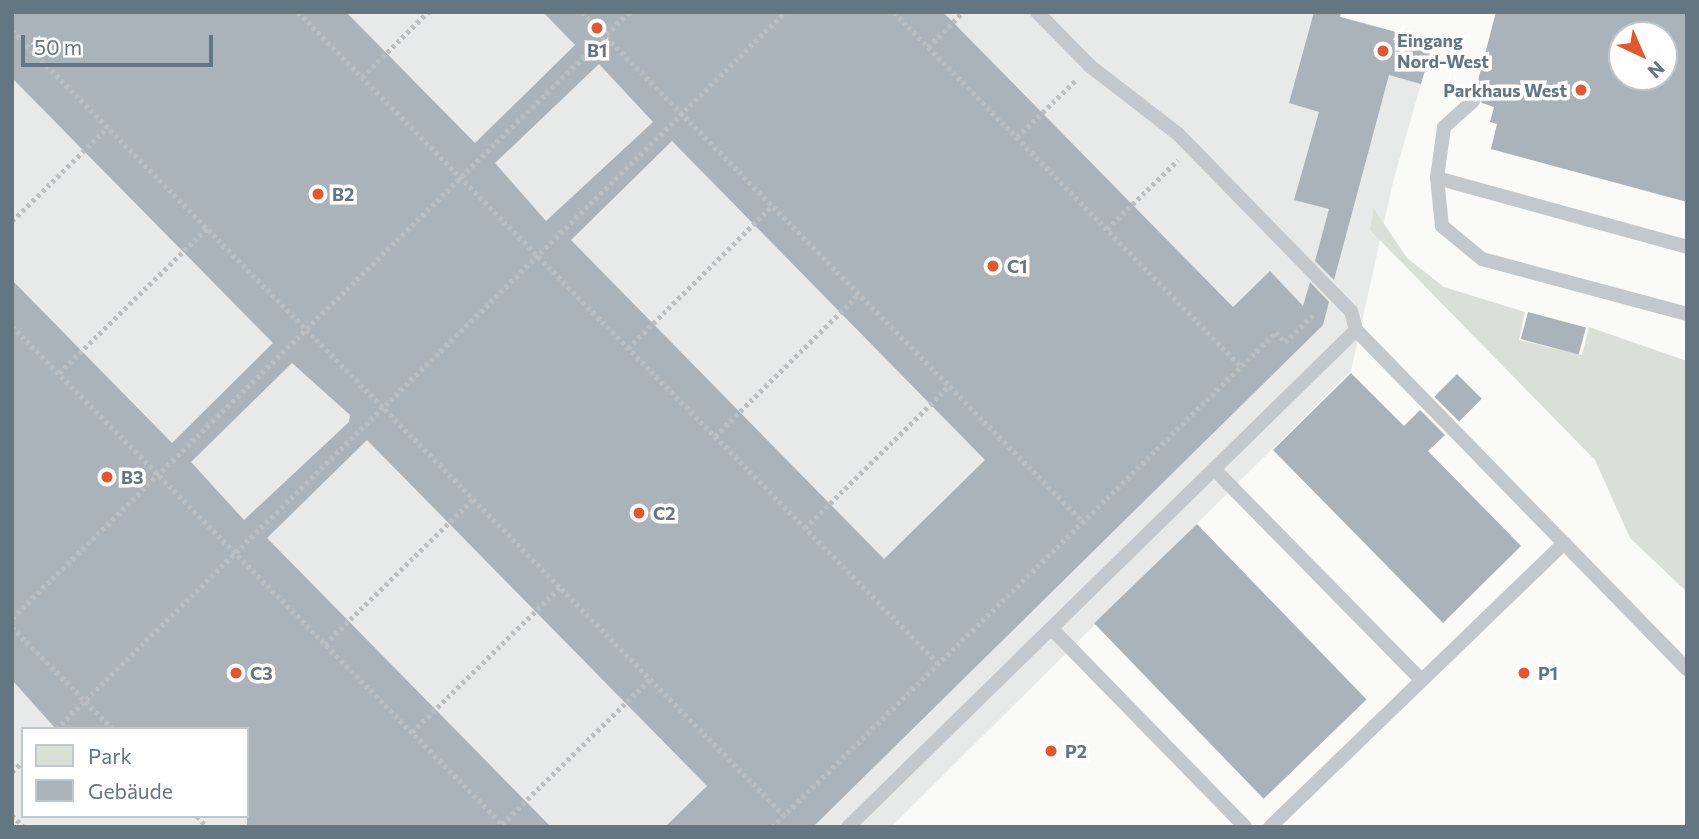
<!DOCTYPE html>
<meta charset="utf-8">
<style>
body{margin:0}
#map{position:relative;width:1699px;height:839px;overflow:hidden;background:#fafaf8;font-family:Commissioner,sans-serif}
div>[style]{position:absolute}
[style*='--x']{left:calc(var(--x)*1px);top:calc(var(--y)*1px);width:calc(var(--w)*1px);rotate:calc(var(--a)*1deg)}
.built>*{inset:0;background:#e8e9e9}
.green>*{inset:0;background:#dadfd7}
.building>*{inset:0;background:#aab3b9;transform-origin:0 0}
.path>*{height:4.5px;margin-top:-2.25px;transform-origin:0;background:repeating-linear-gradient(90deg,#bbbfc2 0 3.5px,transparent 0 7px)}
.lane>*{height:14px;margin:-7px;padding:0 7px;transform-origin:7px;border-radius:7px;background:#c3c8cc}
.dots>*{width:19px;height:19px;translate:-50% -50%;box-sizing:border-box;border:4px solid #fff;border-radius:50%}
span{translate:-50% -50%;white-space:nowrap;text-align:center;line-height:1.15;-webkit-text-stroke:7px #fff;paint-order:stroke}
.poi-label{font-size:18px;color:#657683;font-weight:700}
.left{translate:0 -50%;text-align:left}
.right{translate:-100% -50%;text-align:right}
.frame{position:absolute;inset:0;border:14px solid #657683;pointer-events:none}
.legend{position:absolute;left:21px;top:727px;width:228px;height:91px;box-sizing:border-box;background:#fff;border:2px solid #c1c8cd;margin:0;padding:9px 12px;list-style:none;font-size:21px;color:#657683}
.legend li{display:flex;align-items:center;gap:14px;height:35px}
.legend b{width:35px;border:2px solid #c1c8cd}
.north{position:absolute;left:1608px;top:21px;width:70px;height:70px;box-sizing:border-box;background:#fff;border:2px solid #c1c8cd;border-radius:50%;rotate:136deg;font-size:19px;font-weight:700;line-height:28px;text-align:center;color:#657683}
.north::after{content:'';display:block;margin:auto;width:24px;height:32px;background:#e4572e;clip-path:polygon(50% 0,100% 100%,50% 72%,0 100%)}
.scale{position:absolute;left:21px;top:35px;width:192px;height:32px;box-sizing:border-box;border:4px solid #657683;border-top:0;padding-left:9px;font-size:21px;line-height:24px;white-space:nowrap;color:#657683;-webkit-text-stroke:5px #fff;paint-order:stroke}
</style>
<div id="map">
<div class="built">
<div style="clip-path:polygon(evenodd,12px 12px,1324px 12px,1433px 42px,1393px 182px,1351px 371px,891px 827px,12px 827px,12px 12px,23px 729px,247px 729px,247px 816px,23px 816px,23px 729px)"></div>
</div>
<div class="green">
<div style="clip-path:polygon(1374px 209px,1407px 258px,1444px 287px,1525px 312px,1519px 340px,1582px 355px,1589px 327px,1687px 361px,1687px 592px,1630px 538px,1595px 460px,1370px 230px)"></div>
</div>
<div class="building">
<div style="clip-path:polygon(evenodd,12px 12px,346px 12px,475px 143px,575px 45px,543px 12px,943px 12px,1233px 307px,1270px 271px,1303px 306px,1310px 282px,1329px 302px,1323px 325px,813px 827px,665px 827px,707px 786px,367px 440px,267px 538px,551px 827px,247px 827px,247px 729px,56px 729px,12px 680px,12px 280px,172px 443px,273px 343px,12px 78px,12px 12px,599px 64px,653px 122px,546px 221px,495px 163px,599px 64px,12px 12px,672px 141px,985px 460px,884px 559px,571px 240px,672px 141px,12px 12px,292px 363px,350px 415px,349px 422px,244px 520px,191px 462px,292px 363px)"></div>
<div style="clip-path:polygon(1314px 12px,1341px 12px,1340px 17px,1433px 42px,1421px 84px,1389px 75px,1334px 280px,1315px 261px,1329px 209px,1294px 200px,1319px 112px,1289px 103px)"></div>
<div style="clip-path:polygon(evenodd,1496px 12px,1687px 12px,1687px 202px,1491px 149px,1497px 124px,1490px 122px,1494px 107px,1482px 103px,1475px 92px,1496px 12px,1622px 35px,1664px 35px,1664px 77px,1622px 77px,1622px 35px)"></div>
<div style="left:1528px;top:312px;width:60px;height:28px;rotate:15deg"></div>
<div style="clip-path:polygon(1351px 373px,1404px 426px,1420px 410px,1445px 435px,1428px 451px,1521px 546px,1443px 623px,1273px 450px)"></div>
<div style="left:1457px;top:374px;width:35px;height:32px;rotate:45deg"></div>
<div style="left:1197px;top:524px;width:244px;height:143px;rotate:46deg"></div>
</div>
<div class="path">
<div style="--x:298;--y:12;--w:913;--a:45.49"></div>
<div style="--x:582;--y:12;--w:715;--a:45.51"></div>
<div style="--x:894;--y:12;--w:496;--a:45.6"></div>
<div style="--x:12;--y:30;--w:1101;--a:45.48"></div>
<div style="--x:928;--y:47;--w:49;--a:-45"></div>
<div style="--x:362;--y:77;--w:93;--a:-44.6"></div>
<div style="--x:1017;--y:137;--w:83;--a:-44"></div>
<div style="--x:12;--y:221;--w:134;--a:-44.4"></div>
<div style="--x:1107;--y:229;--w:99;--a:-44.2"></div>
<div style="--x:12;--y:326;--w:703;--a:45.46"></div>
<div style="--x:628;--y:348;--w:202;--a:-44.6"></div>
<div style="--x:59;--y:373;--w:207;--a:-44.4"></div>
<div style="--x:715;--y:436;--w:202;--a:-44.6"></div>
<div style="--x:805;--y:528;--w:202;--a:-44.6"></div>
<div style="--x:12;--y:618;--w:865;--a:-44.48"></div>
<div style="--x:12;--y:627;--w:144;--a:45.3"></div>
<div style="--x:325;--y:644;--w:207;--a:-44.4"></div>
<div style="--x:56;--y:729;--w:1023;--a:-44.52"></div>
<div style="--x:412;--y:732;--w:207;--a:-44.4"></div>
<div style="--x:12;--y:772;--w:16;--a:-45"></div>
<div style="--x:12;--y:815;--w:17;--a:45"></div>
<div style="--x:197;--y:816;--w:15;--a:48"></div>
<div style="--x:502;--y:824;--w:207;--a:-44.4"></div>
<div style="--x:772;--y:827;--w:706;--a:-44.48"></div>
<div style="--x:1276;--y:332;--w:13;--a:48"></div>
<div style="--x:1285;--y:342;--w:39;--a:-44"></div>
</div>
<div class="lane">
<div style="--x:1037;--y:12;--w:76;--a:45.5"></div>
<div style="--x:1090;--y:66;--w:111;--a:37.7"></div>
<div style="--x:1178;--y:134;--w:248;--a:45.7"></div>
<div style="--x:1351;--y:311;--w:20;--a:75"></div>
<div style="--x:1473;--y:101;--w:39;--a:138"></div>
<div style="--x:1444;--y:127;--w:51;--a:97.8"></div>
<div style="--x:1437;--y:178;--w:48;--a:84.1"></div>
<div style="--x:1442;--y:226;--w:52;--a:39.5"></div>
<div style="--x:1482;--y:259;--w:212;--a:15"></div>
<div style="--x:1437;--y:178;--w:259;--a:15.4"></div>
<div style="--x:1214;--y:469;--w:296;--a:45.5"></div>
<div style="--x:1051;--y:628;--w:278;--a:45.7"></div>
<div style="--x:848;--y:827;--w:711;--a:-44.37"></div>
<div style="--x:1356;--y:330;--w:474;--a:45.7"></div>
<div style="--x:1270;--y:827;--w:409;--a:-44"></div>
</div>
<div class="dots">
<div style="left:597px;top:28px;background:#e4572e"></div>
<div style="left:1383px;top:51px;background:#e4572e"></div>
<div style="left:1581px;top:90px;background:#e4572e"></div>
<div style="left:318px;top:194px;background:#e4572e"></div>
<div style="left:993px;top:266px;background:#e4572e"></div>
<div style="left:107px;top:477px;background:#e4572e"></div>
<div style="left:639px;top:513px;background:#e4572e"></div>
<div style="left:236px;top:673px;background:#e4572e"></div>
<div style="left:1524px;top:673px;background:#e4572e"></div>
<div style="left:1051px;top:751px;background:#e4572e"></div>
</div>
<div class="poi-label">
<span class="left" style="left:1397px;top:51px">Eingang<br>Nord-West</span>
<span style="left:597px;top:50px">B1</span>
<span class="right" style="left:1567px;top:90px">Parkhaus West</span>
<span class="left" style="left:332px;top:194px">B2</span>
<span class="left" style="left:1007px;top:266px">C1</span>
<span class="left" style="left:121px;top:477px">B3</span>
<span class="left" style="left:653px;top:513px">C2</span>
<span class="left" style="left:250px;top:673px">C3</span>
<span class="left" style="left:1538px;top:673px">P1</span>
<span class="left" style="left:1065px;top:751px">P2</span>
</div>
<div class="frame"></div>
<ul class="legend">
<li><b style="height:19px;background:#dadfd7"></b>Park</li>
<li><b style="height:19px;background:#aab3b9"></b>Gebäude</li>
</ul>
<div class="north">N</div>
<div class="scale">50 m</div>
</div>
